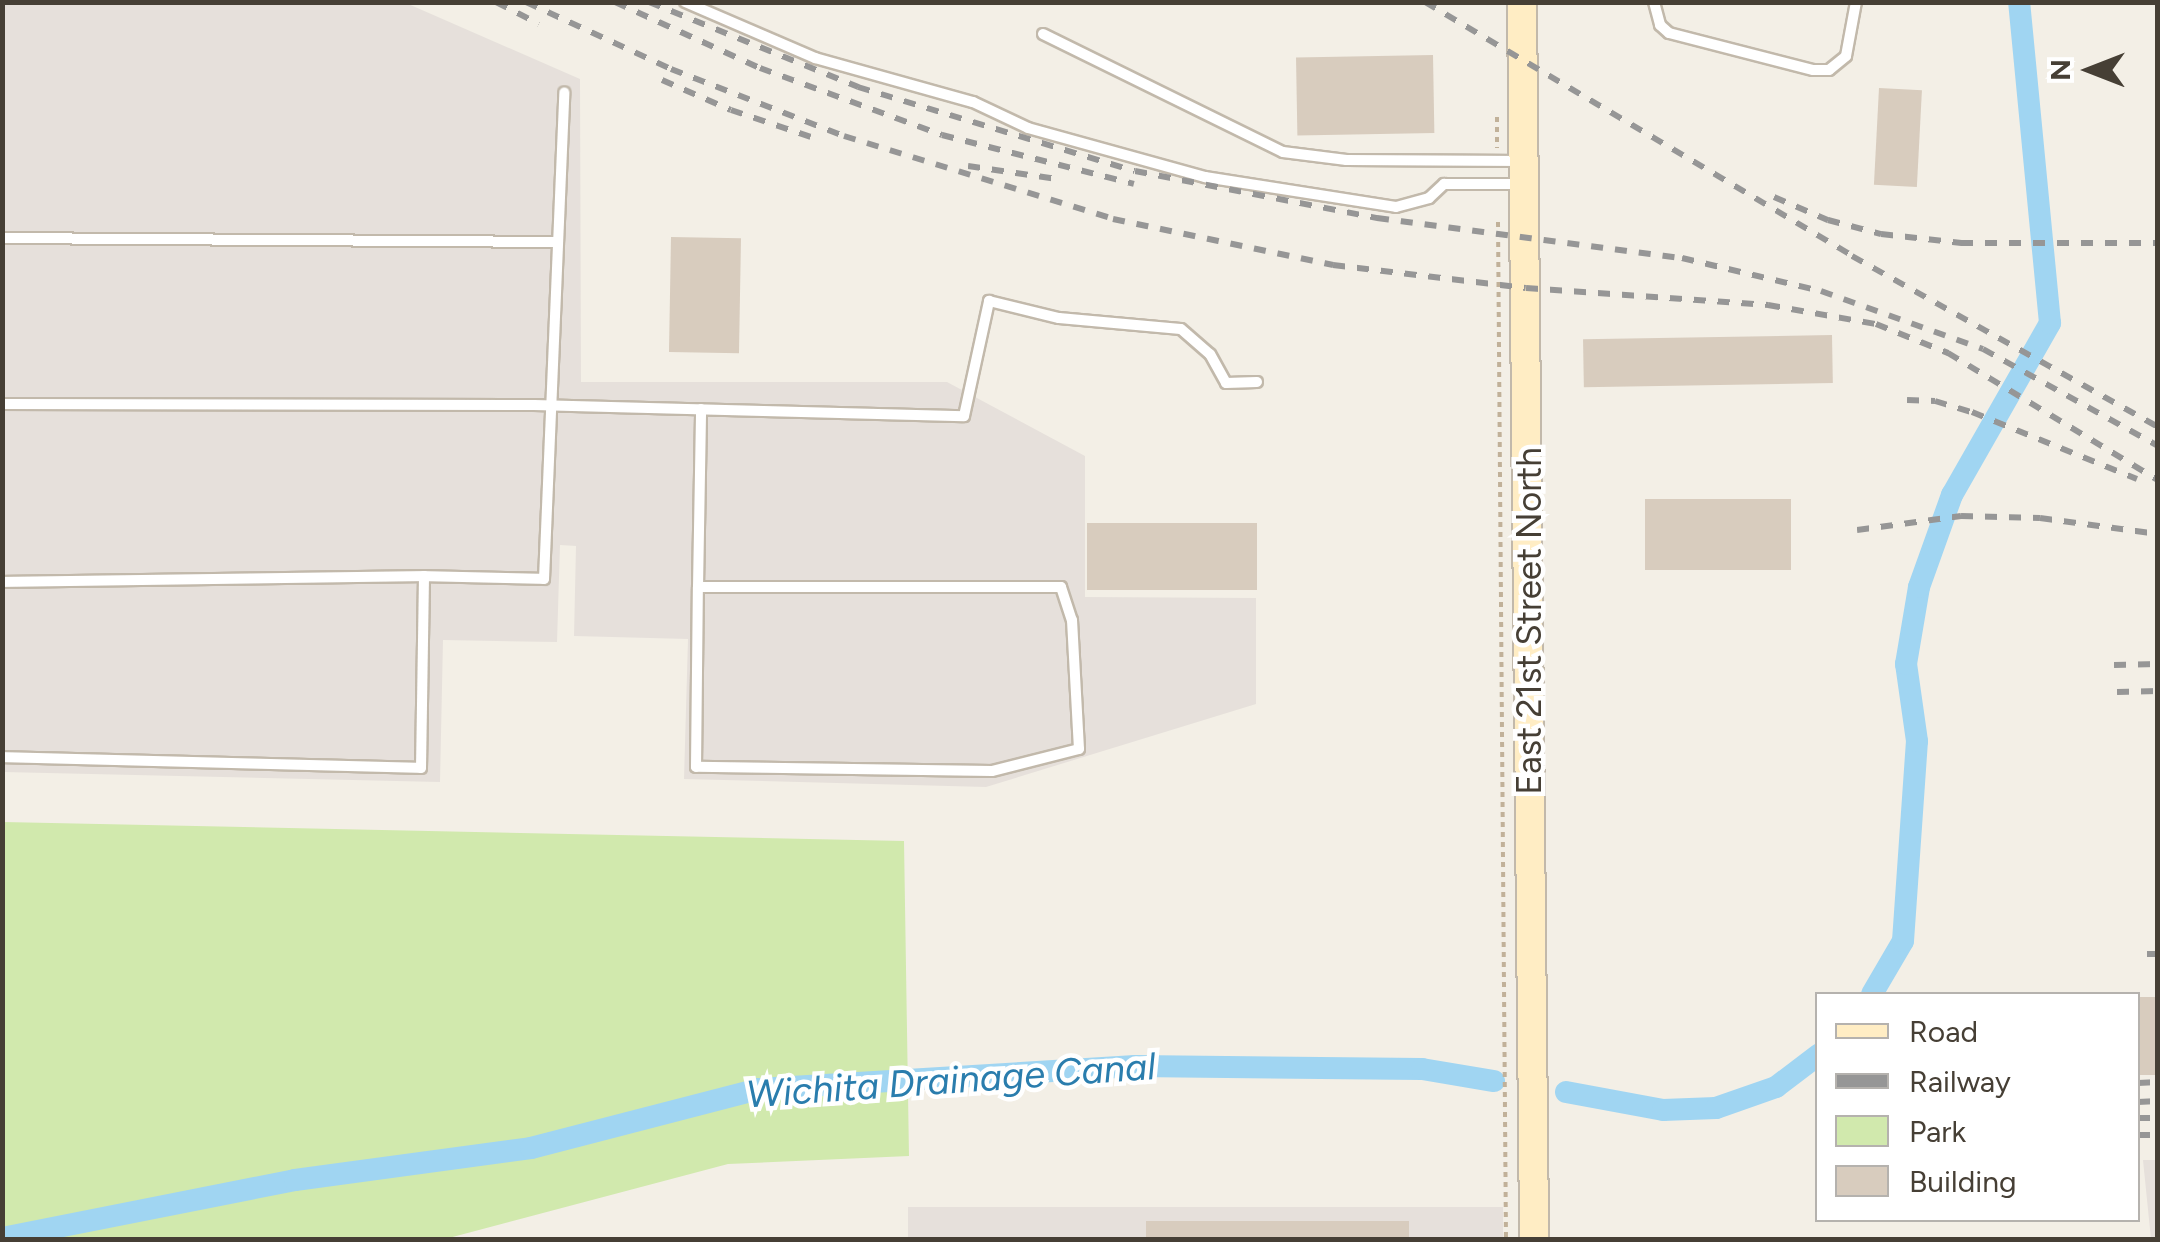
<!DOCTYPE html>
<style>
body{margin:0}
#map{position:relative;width:2160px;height:1242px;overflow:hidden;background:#f3efe6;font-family:Figtree,sans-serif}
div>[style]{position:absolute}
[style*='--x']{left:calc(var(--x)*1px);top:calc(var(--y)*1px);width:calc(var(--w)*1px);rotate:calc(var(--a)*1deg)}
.industrial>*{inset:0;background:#e6e0db;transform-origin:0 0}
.green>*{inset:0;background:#d1e9ad}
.canal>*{height:22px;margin:-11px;padding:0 11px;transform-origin:11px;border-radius:11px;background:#a0d5f2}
.building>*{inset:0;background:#d8ccbe;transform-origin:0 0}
.path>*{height:4px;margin-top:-2px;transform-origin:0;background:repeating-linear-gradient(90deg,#c1b199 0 5px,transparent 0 10px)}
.roads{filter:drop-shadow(2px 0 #c2b9ab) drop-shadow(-2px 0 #c2b9ab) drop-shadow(0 2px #c2b9ab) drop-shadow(0 -2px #c2b9ab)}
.lane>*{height:10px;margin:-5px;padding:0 5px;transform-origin:5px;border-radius:5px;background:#fff}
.secondary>*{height:28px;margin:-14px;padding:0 14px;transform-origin:14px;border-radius:14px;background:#ffedc4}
.rail>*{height:6px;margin-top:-3px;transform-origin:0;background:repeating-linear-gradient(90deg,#969696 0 12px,transparent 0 24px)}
span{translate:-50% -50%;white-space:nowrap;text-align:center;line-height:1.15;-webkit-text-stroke:9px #fff;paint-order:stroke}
.street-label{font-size:35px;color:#463f35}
.water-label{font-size:38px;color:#2a7dad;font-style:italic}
.frame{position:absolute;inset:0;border:5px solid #463f35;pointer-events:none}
.legend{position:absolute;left:1815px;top:992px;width:325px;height:230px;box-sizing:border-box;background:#fff;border:2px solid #b5b2ae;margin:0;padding:12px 18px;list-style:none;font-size:30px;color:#463f35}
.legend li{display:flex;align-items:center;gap:20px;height:50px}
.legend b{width:50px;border:2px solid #b5b2ae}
.north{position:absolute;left:2040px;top:20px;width:100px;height:100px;-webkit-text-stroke:8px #fff;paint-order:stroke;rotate:270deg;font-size:28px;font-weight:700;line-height:40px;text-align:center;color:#463f35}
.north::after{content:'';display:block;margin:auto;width:35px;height:45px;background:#463f35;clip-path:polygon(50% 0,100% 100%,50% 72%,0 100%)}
</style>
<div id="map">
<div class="industrial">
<div style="clip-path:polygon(3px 3px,406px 3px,580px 79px,581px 382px,947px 382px,1085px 456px,1085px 597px,1256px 598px,1256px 704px,986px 787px,684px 779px,688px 639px,574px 636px,576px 546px,560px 545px,557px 642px,443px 640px,440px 782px,3px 772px)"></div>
<div style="clip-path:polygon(2143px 1160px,2157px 1160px,2157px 1239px,2151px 1239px)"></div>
<div style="left:1503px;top:1207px;width:32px;height:595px;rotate:90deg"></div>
</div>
<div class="green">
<div style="clip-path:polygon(3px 822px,904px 841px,909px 1156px,728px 1164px,445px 1239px,3px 1239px)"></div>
</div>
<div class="canal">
<div style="--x:1872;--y:994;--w:61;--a:-59.7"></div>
<div style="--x:1903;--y:941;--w:200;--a:-86"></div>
<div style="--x:1917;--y:741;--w:78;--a:-98.1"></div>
<div style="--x:1906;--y:664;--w:78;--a:-80.4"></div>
<div style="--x:1919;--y:587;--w:98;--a:-70.3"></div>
<div style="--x:1952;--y:495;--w:198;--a:-60.3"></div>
<div style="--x:2050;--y:323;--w:322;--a:-95.5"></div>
<div style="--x:1566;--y:1092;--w:99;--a:10.5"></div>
<div style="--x:1663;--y:1110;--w:53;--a:-2.2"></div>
<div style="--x:1716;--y:1108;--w:64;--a:-19.3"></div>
<div style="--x:1776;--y:1087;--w:53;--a:-37.3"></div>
<div style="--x:2;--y:1238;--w:299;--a:-11.2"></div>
<div style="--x:295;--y:1180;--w:238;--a:-7.7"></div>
<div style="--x:531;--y:1148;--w:236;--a:-14.5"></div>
<div style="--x:759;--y:1089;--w:377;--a:-3.5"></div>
<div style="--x:1135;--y:1066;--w:287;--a:0.6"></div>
<div style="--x:1422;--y:1069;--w:73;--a:9.5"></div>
</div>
<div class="building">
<div style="left:1433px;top:55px;width:78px;height:137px;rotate:89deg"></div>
<div style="left:1879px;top:88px;width:43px;height:97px;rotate:3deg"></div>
<div style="left:671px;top:237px;width:70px;height:115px;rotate:1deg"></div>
<div style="left:1832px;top:335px;width:48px;height:249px;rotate:89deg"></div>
<div style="left:1645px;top:499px;width:146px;height:71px"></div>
<div style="left:1087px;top:523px;width:170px;height:67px"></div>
<div style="left:2138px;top:997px;width:20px;height:78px"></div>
<div style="left:1409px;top:1221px;width:19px;height:263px;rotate:90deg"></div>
</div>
<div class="path">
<div style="--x:1497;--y:117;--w:31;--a:90"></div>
<div style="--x:1498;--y:222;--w:1018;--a:89.55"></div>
</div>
<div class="roads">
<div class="lane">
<div style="--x:685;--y:2;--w:142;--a:23.3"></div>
<div style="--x:815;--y:58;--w:164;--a:15.6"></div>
<div style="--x:973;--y:102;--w:61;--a:25.3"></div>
<div style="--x:1028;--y:128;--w:184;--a:15.5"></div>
<div style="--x:1205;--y:177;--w:193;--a:8.9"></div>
<div style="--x:1396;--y:207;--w:34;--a:-15"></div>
<div style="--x:1429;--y:198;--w:21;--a:-43"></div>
<div style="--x:1444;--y:184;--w:79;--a:0"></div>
<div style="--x:1654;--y:2;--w:24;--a:75"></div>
<div style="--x:1660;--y:25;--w:12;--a:42"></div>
<div style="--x:1669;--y:33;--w:149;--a:14.4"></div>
<div style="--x:1813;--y:70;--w:16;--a:0"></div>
<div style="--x:1829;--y:70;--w:22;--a:-39"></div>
<div style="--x:1846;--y:56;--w:55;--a:-79.5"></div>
<div style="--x:1043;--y:34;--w:267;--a:26.2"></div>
<div style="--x:1283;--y:152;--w:64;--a:7.2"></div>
<div style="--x:1346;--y:160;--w:177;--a:0.3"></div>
<div style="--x:2;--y:238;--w:556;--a:0.41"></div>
<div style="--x:2;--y:404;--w:532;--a:0.11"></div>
<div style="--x:534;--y:405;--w:430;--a:1.5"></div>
<div style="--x:964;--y:416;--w:118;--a:-77.7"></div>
<div style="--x:989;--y:301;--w:72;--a:13.7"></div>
<div style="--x:1059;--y:318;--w:122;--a:5.2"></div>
<div style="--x:1181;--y:329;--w:38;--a:41"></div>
<div style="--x:1210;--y:354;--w:33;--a:61"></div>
<div style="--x:1226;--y:383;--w:31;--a:-2"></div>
<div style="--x:2;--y:582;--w:422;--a:-0.8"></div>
<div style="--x:698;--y:587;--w:363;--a:0"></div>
<div style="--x:1061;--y:587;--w:35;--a:72"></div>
<div style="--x:1072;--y:620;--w:129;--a:86.9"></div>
<div style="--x:1079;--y:749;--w:90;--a:165.8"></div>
<div style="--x:992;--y:771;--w:296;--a:-179.2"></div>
<div style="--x:696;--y:767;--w:180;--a:-89.4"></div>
<div style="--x:698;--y:587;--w:178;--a:-89"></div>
<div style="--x:2;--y:757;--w:419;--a:1.5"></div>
<div style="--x:421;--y:768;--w:192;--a:-89.1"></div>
<div style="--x:424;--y:576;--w:120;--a:1.4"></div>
<div style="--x:544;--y:579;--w:487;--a:-87.6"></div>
</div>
<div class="secondary">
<div style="--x:1522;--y:2;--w:1238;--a:89.44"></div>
</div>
</div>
<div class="rail">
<div style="--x:496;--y:2;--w:48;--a:27.1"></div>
<div style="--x:526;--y:2;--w:160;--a:24.8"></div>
<div style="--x:671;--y:69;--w:186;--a:21.2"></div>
<div style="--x:844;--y:136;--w:282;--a:17.1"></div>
<div style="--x:1113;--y:219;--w:225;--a:11.8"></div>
<div style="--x:1333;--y:265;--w:194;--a:6.8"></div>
<div style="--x:1526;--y:288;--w:243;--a:4"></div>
<div style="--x:1768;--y:305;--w:110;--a:10"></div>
<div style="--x:1876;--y:324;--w:78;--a:21.9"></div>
<div style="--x:1948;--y:353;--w:245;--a:31.2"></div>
<div style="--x:615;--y:2;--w:159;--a:24.5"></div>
<div style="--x:760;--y:68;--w:194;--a:20.2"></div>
<div style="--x:942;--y:135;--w:198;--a:14.3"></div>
<div style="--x:649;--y:2;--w:226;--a:22.1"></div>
<div style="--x:858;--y:87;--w:289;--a:16.9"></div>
<div style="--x:1135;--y:171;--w:247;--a:11"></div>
<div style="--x:1377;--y:218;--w:308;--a:7.5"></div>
<div style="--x:1682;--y:258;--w:143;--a:13.4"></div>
<div style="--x:1821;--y:291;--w:172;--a:19.7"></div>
<div style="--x:1983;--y:349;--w:200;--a:29"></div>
<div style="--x:1425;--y:2;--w:497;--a:30.7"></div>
<div style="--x:1852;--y:256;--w:351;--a:29.2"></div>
<div style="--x:662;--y:80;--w:75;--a:23.5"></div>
<div style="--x:731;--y:110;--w:84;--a:18.6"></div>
<div style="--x:968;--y:166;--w:90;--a:8.3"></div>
<div style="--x:1774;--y:197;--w:59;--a:23.1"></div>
<div style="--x:1828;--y:220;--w:55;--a:14.8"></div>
<div style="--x:1881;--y:234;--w:81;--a:6.4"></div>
<div style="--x:1961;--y:243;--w:197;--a:0"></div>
<div style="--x:1907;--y:400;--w:28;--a:2"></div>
<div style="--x:1935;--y:401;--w:39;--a:17"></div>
<div style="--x:1972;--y:412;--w:178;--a:22.1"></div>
<div style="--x:1857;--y:530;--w:105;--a:-7.7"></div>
<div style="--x:1961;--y:516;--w:79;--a:1.5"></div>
<div style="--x:2040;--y:518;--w:119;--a:7.7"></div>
<div style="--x:2114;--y:665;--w:44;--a:-1.3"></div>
<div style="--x:2117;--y:692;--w:41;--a:-1.4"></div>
<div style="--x:2147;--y:954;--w:11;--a:0"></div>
<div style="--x:2155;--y:970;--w:3;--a:0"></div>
<div style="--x:2138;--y:1083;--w:20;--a:-3"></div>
<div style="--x:2138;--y:1102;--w:20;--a:-3"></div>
<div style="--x:2138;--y:1118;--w:20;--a:0"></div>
<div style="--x:2138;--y:1135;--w:20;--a:0"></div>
</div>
<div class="street-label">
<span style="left:1529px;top:621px;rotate:-90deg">East 21st Street North</span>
</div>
<div class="water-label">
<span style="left:951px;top:1081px;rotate:-4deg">Wichita Drainage Canal</span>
</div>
<div class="frame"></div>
<ul class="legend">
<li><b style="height:12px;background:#ffedc4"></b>Road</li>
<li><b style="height:12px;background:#969696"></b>Railway</li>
<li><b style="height:28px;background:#d1e9ad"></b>Park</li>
<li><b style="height:28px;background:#d8ccbe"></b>Building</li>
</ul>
<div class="north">N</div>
</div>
